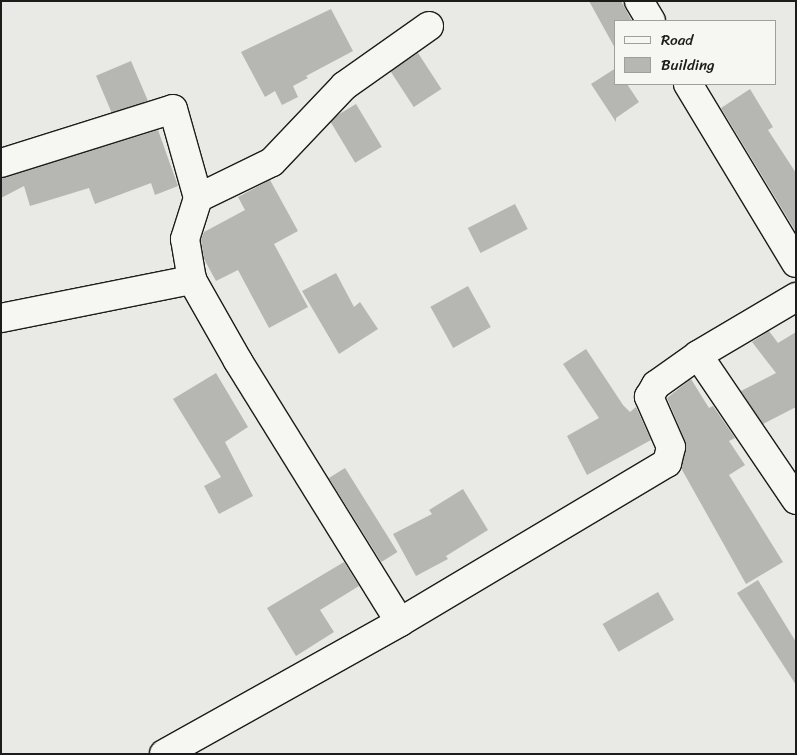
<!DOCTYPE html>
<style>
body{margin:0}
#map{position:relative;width:797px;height:755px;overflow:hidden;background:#e9e9e5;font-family:Sriracha,sans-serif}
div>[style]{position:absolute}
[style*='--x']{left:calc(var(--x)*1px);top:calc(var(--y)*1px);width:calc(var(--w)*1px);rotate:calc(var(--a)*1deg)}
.building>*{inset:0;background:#b6b6b3;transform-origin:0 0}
.roads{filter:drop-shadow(1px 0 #1c1c1c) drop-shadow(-1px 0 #1c1c1c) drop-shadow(0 1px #1c1c1c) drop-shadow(0 -1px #1c1c1c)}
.minor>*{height:28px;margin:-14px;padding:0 14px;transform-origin:14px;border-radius:14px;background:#f6f6f2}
span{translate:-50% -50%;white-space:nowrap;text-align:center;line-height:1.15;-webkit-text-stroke:4.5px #f6f6f2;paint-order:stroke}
.frame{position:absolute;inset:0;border:2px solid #1c1c1c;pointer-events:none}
.legend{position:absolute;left:614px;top:20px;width:162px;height:65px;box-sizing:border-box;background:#f6f6f2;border:1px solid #9f9f9c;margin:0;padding:6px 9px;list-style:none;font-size:15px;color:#1c1c1c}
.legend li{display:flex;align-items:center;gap:10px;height:25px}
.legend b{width:25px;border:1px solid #9f9f9c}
</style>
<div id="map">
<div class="building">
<div style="clip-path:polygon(589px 1px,621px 1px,632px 21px,616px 21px,616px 50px)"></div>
<div style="clip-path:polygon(331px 9px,353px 51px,306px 76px,308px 78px,293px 86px,298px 97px,282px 105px,275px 91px,265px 97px,241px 52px)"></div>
<div style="left:418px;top:53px;width:43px;height:33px;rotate:57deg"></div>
<div style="left:131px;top:61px;width:43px;height:38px;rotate:67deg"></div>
<div style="clip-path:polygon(616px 68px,616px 84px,627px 84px,639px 102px,616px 118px,616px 122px,591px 84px)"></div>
<div style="clip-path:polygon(750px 89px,773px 127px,768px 130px,796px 173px,796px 232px,721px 108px)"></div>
<div style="left:356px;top:104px;width:50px;height:31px;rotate:59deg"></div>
<div style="clip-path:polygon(158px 130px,178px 186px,155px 195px,151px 183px,95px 204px,89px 188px,30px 206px,24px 186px,1px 198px,1px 178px)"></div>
<div style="clip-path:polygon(270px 180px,298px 231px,274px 244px,308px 307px,269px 328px,238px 270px,216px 281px,204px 259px,201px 240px,204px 232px,245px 210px,238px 197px)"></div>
<div style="left:515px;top:204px;width:28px;height:53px;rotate:63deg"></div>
<div style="clip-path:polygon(336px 273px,354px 307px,360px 302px,378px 329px,339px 354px,302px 291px)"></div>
<div style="left:468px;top:286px;width:47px;height:43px;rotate:61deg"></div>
<div style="clip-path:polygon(769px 331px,778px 343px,796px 332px,796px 407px,763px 424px,741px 391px,776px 373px,752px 342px)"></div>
<div style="clip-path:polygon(586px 349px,623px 405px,630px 412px,636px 407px,651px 440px,587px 475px,567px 436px,599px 418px,563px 364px)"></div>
<div style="clip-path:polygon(216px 373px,248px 427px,225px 442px,253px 496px,219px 514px,204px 486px,221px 477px,173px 399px)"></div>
<div style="clip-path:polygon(691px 379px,709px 408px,713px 406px,735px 438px,729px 441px,745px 465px,729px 475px,783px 562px,746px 584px,681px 468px,685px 441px,667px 398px)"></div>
<div style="left:345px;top:468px;width:99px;height:19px;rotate:58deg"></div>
<div style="clip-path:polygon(463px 489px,488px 530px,446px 556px,448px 559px,416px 576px,393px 534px,432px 514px,429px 510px)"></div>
<div style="clip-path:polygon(344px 562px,359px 586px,320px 610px,334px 632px,296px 656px,267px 608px)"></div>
<div style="clip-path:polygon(758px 580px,796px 642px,796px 685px,737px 593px)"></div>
<div style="left:658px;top:592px;width:32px;height:64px;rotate:60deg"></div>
</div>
<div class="roads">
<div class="minor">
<div style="--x:639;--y:1;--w:23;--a:59"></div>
<div style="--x:688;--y:84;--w:209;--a:58.9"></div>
<div style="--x:1;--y:163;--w:180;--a:-17.4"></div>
<div style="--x:173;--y:109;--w:92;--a:74.3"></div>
<div style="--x:198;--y:198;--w:43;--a:107.6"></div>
<div style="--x:185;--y:239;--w:42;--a:80.3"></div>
<div style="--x:192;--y:280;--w:93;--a:60.4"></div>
<div style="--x:238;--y:361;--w:307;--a:58.2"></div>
<div style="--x:198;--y:198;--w:82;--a:-25.9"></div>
<div style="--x:272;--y:162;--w:105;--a:-46.5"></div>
<div style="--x:344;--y:86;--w:104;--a:-35.2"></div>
<div style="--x:1;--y:318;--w:195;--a:-11.3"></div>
<div style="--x:698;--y:355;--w:175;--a:55.9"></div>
<div style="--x:164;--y:754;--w:270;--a:-29.2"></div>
<div style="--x:400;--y:622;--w:311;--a:-30.8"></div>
<div style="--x:667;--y:463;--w:16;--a:-76"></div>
<div style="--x:671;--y:447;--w:55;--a:-113.7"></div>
<div style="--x:649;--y:397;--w:14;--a:-60"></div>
<div style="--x:656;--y:385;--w:52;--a:-35.5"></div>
<div style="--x:698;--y:355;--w:114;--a:-30.6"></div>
</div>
</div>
<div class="frame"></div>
<ul class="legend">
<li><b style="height:6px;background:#f6f6f2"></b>Road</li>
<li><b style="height:14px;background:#b6b6b3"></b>Building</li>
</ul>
</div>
